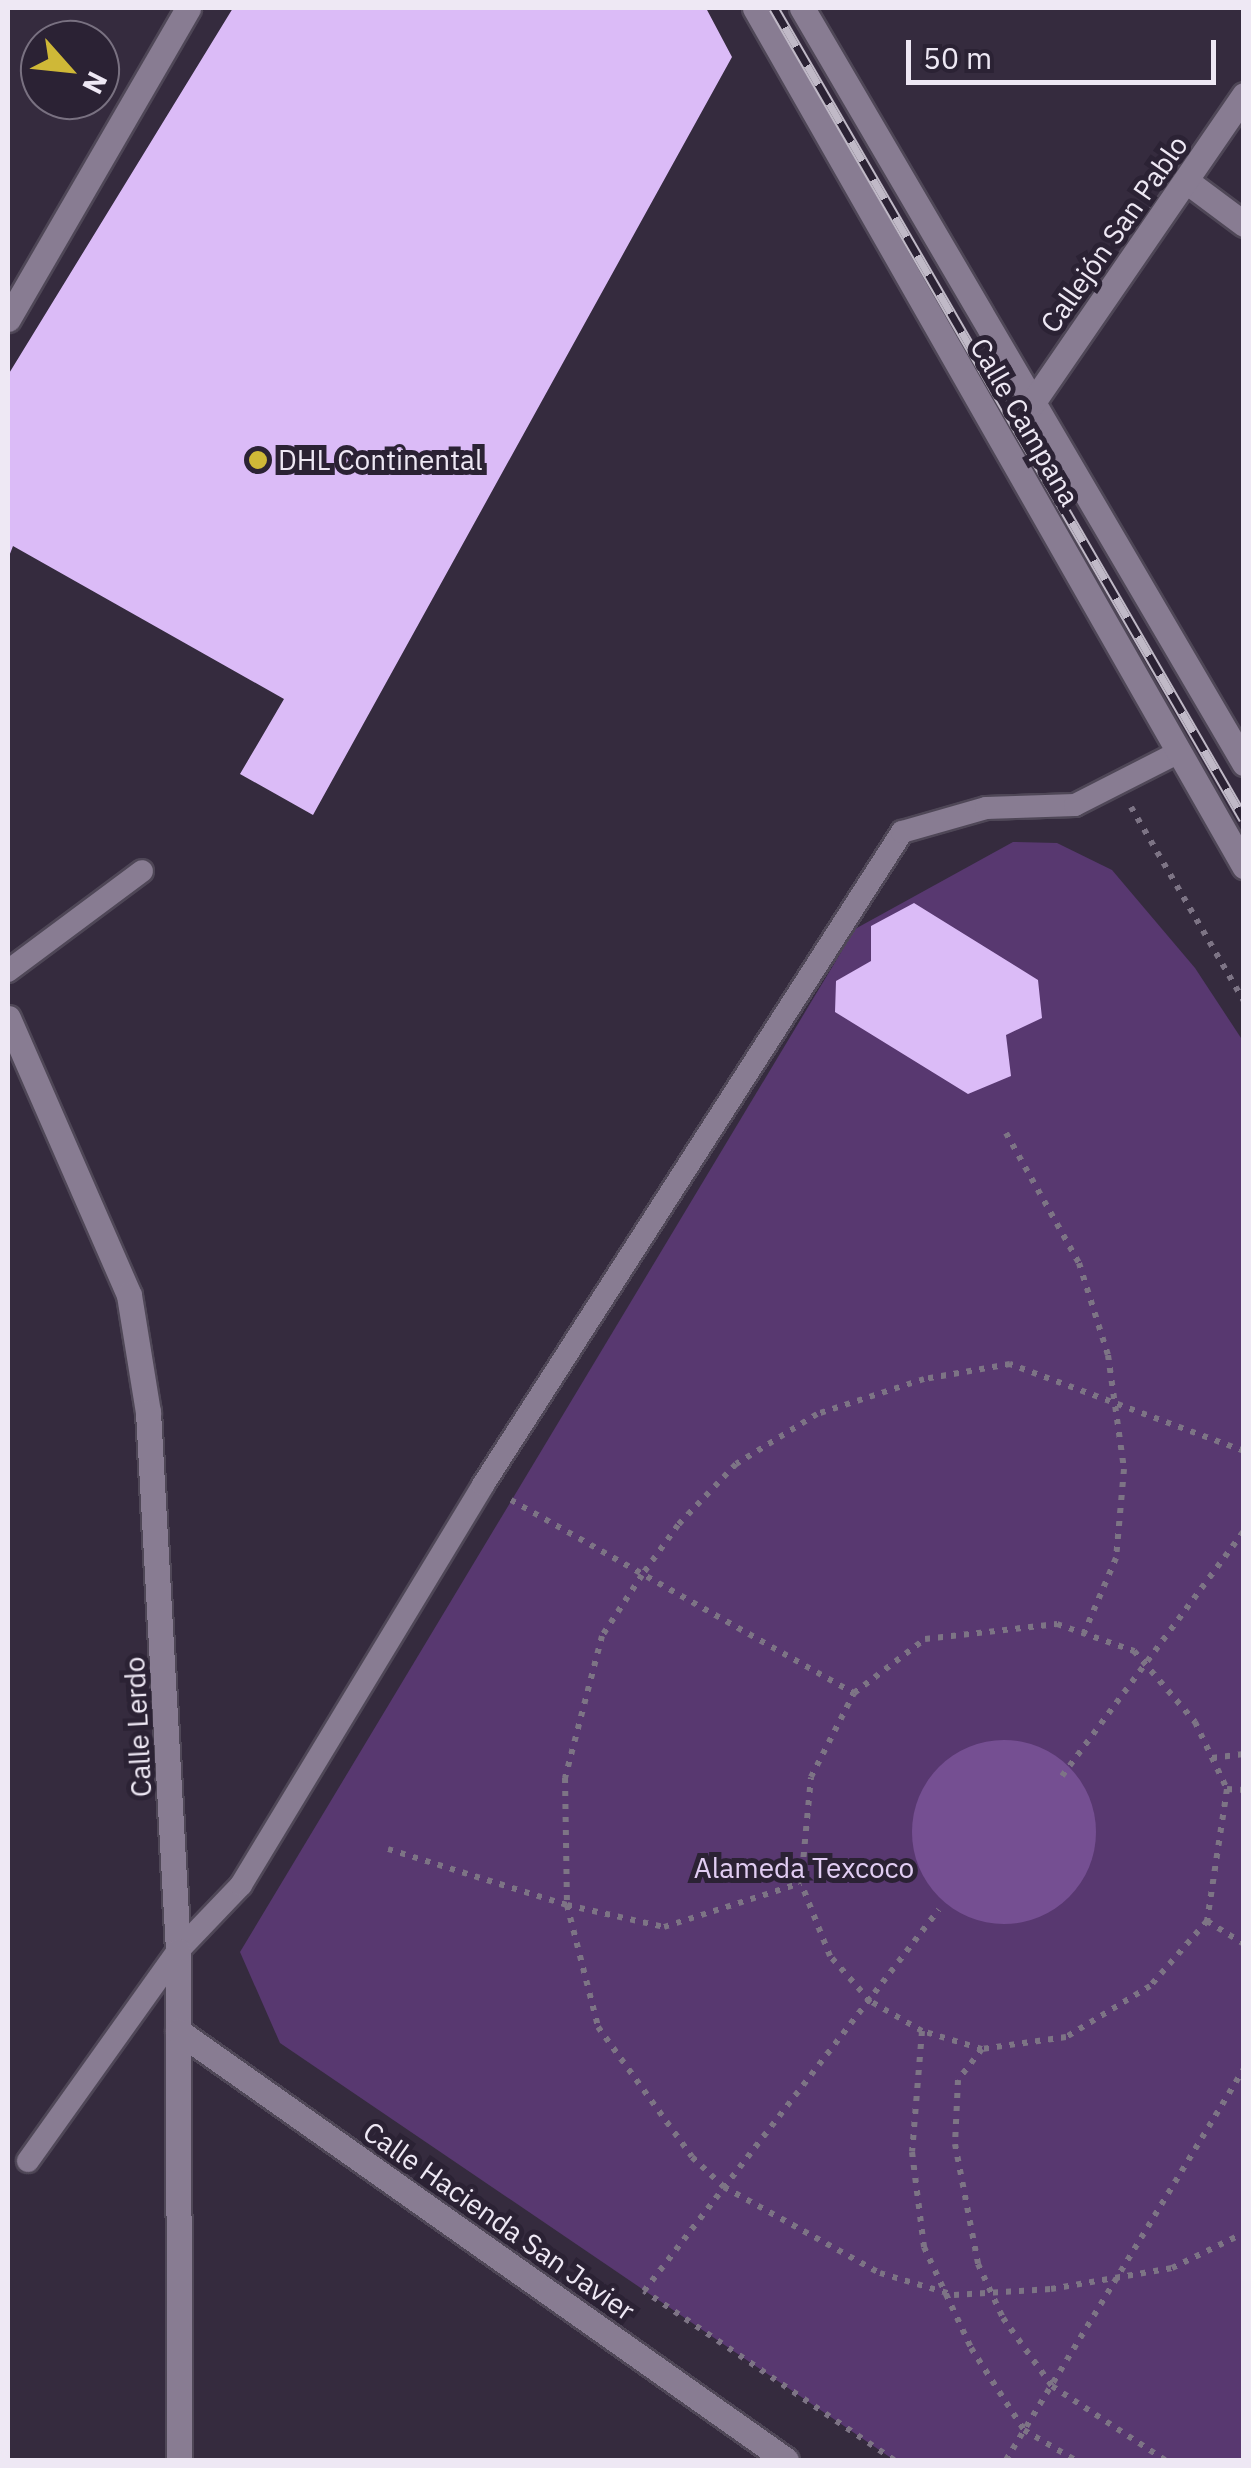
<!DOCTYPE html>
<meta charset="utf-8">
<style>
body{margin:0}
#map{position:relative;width:1251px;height:2468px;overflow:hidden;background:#352b3e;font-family:"IBM Plex Sans",sans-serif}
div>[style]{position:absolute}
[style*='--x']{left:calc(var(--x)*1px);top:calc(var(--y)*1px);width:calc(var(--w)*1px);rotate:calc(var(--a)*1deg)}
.green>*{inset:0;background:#583870}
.water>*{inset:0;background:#754f92}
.round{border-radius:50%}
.building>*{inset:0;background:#dbbbf7}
.path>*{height:6px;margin-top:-3px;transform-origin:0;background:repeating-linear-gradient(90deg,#7d7485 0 5px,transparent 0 13px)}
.roads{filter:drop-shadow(2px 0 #4f4757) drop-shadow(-2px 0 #4f4757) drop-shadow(0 2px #4f4757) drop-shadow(0 -2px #4f4757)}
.service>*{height:22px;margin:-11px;padding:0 11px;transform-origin:11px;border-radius:11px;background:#887c92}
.minor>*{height:25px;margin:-12.5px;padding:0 12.5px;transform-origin:12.5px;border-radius:12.5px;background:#887c92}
.rail>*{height:11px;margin-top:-5.5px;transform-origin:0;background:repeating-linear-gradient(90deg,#2b2234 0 22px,#c0b9c7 0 44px);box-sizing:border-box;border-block:2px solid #c0b9c7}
.dots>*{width:28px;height:28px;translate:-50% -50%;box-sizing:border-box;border:5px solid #2b2234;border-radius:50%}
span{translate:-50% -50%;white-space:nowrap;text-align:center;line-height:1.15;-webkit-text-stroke:10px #2b2234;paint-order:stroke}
.street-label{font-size:28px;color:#eee8f4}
.poi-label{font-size:28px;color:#eee8f4}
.left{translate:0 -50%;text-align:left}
.park-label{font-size:28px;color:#e1cdf3}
.frame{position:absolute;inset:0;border:10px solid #eee8f4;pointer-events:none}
.north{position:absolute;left:20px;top:20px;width:100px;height:100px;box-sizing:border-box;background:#2b2234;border:2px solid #797181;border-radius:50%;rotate:117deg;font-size:28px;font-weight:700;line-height:40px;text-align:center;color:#eee8f4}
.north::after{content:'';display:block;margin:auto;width:35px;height:45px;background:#cfb837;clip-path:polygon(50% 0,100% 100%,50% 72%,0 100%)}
.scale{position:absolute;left:906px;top:40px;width:310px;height:45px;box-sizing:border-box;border:5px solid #eee8f4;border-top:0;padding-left:12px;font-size:30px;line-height:35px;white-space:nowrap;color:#eee8f4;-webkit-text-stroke:8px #2b2234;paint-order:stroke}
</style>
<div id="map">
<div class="green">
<div style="clip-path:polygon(1013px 842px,1057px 843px,1112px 870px,1195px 968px,1243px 1041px,1243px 2460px,894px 2460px,280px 2043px,240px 1952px,855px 929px)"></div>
</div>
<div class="water">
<div class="round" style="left:912px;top:1740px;width:184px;height:184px"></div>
</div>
<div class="building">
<div style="clip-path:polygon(233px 8px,706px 8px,732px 57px,313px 815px,240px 774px,284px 699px,13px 546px,8px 559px,8px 375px)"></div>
<div style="clip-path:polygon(914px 903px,1038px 980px,1042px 1018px,1006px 1035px,1011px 1076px,968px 1094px,835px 1012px,836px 981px,871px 961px,871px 926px)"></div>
</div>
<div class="path">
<div style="--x:1131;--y:807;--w:225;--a:59.8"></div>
<div style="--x:1006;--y:1133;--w:149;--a:60.7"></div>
<div style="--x:1079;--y:1263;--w:96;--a:72.5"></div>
<div style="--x:1108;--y:1355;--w:115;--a:82"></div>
<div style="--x:1124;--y:1469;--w:89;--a:95.1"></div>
<div style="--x:1116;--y:1558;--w:82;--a:113.1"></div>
<div style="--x:1244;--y:1451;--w:250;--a:-159.6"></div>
<div style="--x:1010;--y:1364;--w:87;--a:170.1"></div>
<div style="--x:924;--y:1379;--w:113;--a:161.9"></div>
<div style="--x:817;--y:1414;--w:95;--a:148.3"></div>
<div style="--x:736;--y:1464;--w:84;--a:133.6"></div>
<div style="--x:678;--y:1525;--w:62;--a:125.8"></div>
<div style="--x:642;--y:1575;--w:73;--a:123.3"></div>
<div style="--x:602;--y:1636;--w:147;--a:104.6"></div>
<div style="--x:565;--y:1778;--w:127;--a:89.1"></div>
<div style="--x:567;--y:1905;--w:126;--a:75.7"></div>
<div style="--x:598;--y:2027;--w:160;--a:54.1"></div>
<div style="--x:692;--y:2157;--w:44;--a:43.2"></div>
<div style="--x:724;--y:2187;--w:178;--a:28.9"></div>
<div style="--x:880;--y:2273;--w:77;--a:16.6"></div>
<div style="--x:954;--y:2295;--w:97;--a:-3.5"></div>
<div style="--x:1051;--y:2289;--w:123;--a:-9.8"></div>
<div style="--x:1172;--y:2268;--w:80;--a:-25.9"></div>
<div style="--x:511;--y:1500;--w:394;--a:29.4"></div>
<div style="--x:1057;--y:1624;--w:82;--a:19.3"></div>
<div style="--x:1134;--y:1651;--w:94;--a:49.3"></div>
<div style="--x:1195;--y:1722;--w:74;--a:64.5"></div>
<div style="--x:1227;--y:1789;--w:134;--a:98.6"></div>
<div style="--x:1207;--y:1921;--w:86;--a:131.2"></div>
<div style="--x:1150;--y:1986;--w:98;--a:148.7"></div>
<div style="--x:1066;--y:2037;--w:85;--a:171.9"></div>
<div style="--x:982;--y:2049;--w:63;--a:-163.3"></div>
<div style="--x:922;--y:2031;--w:60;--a:-150"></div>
<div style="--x:870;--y:2001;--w:60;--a:-131.6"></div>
<div style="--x:830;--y:1956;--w:79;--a:-111.7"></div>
<div style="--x:801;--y:1883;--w:106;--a:-84.6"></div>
<div style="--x:811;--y:1777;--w:94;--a:-62.9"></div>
<div style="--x:854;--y:1693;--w:89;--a:-37.3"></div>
<div style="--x:925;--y:1639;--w:133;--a:-6.5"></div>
<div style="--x:1212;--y:1758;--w:32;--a:-7"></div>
<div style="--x:1062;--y:1776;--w:305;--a:-53.4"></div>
<div style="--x:1227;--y:1789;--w:17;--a:3"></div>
<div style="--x:388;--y:1849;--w:188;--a:17.4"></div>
<div style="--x:567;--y:1905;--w:99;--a:12.8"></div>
<div style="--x:664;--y:1927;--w:144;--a:-17.8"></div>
<div style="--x:1207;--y:1921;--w:44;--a:31.9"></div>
<div style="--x:922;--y:2031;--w:121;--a:94.7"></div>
<div style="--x:912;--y:2152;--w:96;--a:82.8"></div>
<div style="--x:924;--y:2247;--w:111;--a:65"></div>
<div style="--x:971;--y:2348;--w:98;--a:57.1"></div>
<div style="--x:1024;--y:2430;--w:59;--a:30.5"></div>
<div style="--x:982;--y:2049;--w:39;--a:128"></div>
<div style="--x:958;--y:2080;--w:64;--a:92.7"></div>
<div style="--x:955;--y:2144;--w:122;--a:79.1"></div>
<div style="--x:978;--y:2264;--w:60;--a:65.2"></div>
<div style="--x:1003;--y:2318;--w:84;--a:54.2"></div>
<div style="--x:1052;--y:2386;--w:135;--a:33.2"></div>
<div style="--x:894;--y:2460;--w:302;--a:-145.9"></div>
<div style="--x:644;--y:2291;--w:482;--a:-52.3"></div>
<div style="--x:1006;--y:2460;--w:458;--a:-58.7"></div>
</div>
<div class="roads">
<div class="service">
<div style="--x:8;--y:971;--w:167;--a:-36.7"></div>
<div style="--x:28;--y:2161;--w:258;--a:-54.5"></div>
<div style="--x:178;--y:1951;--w:91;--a:-46.3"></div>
<div style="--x:241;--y:1885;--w:468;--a:-58.8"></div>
<div style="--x:483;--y:1485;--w:776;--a:-57.31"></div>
<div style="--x:902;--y:832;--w:87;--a:-15.9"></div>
<div style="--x:986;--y:808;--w:89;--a:-1.9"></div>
<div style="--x:1075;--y:805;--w:117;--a:-27"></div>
</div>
<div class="minor">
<div style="--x:755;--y:8;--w:988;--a:60.32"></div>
<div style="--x:802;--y:8;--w:875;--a:59.65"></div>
<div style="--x:1189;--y:183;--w:69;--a:36.7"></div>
<div style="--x:8;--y:319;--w:359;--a:-59.9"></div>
<div style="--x:1031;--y:405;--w:376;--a:-55.5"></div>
<div style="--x:8;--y:1018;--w:302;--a:66.4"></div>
<div style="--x:129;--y:1295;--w:119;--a:80.8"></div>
<div style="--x:148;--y:1412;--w:540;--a:86.81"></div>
<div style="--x:178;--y:1951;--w:509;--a:89.89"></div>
<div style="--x:178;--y:2031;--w:744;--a:35.21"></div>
</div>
</div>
<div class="rail">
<div style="--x:774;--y:8;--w:937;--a:59.91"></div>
</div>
<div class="dots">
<div style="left:258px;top:460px;background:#cfb837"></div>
</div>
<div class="street-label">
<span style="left:1114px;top:234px;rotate:-55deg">Callejón San Pablo</span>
<span style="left:1025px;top:422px;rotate:60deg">Calle Campana</span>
<span style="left:138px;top:1727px;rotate:-93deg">Calle Lerdo</span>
<span style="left:499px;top:2221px;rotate:35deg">Calle Hacienda San Javier</span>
</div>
<div class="poi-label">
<span class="left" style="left:278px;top:460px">DHL Continental</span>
</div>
<div class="park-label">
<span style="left:804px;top:1868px">Alameda Texcoco</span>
</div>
<div class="frame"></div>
<div class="north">N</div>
<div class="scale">50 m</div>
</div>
